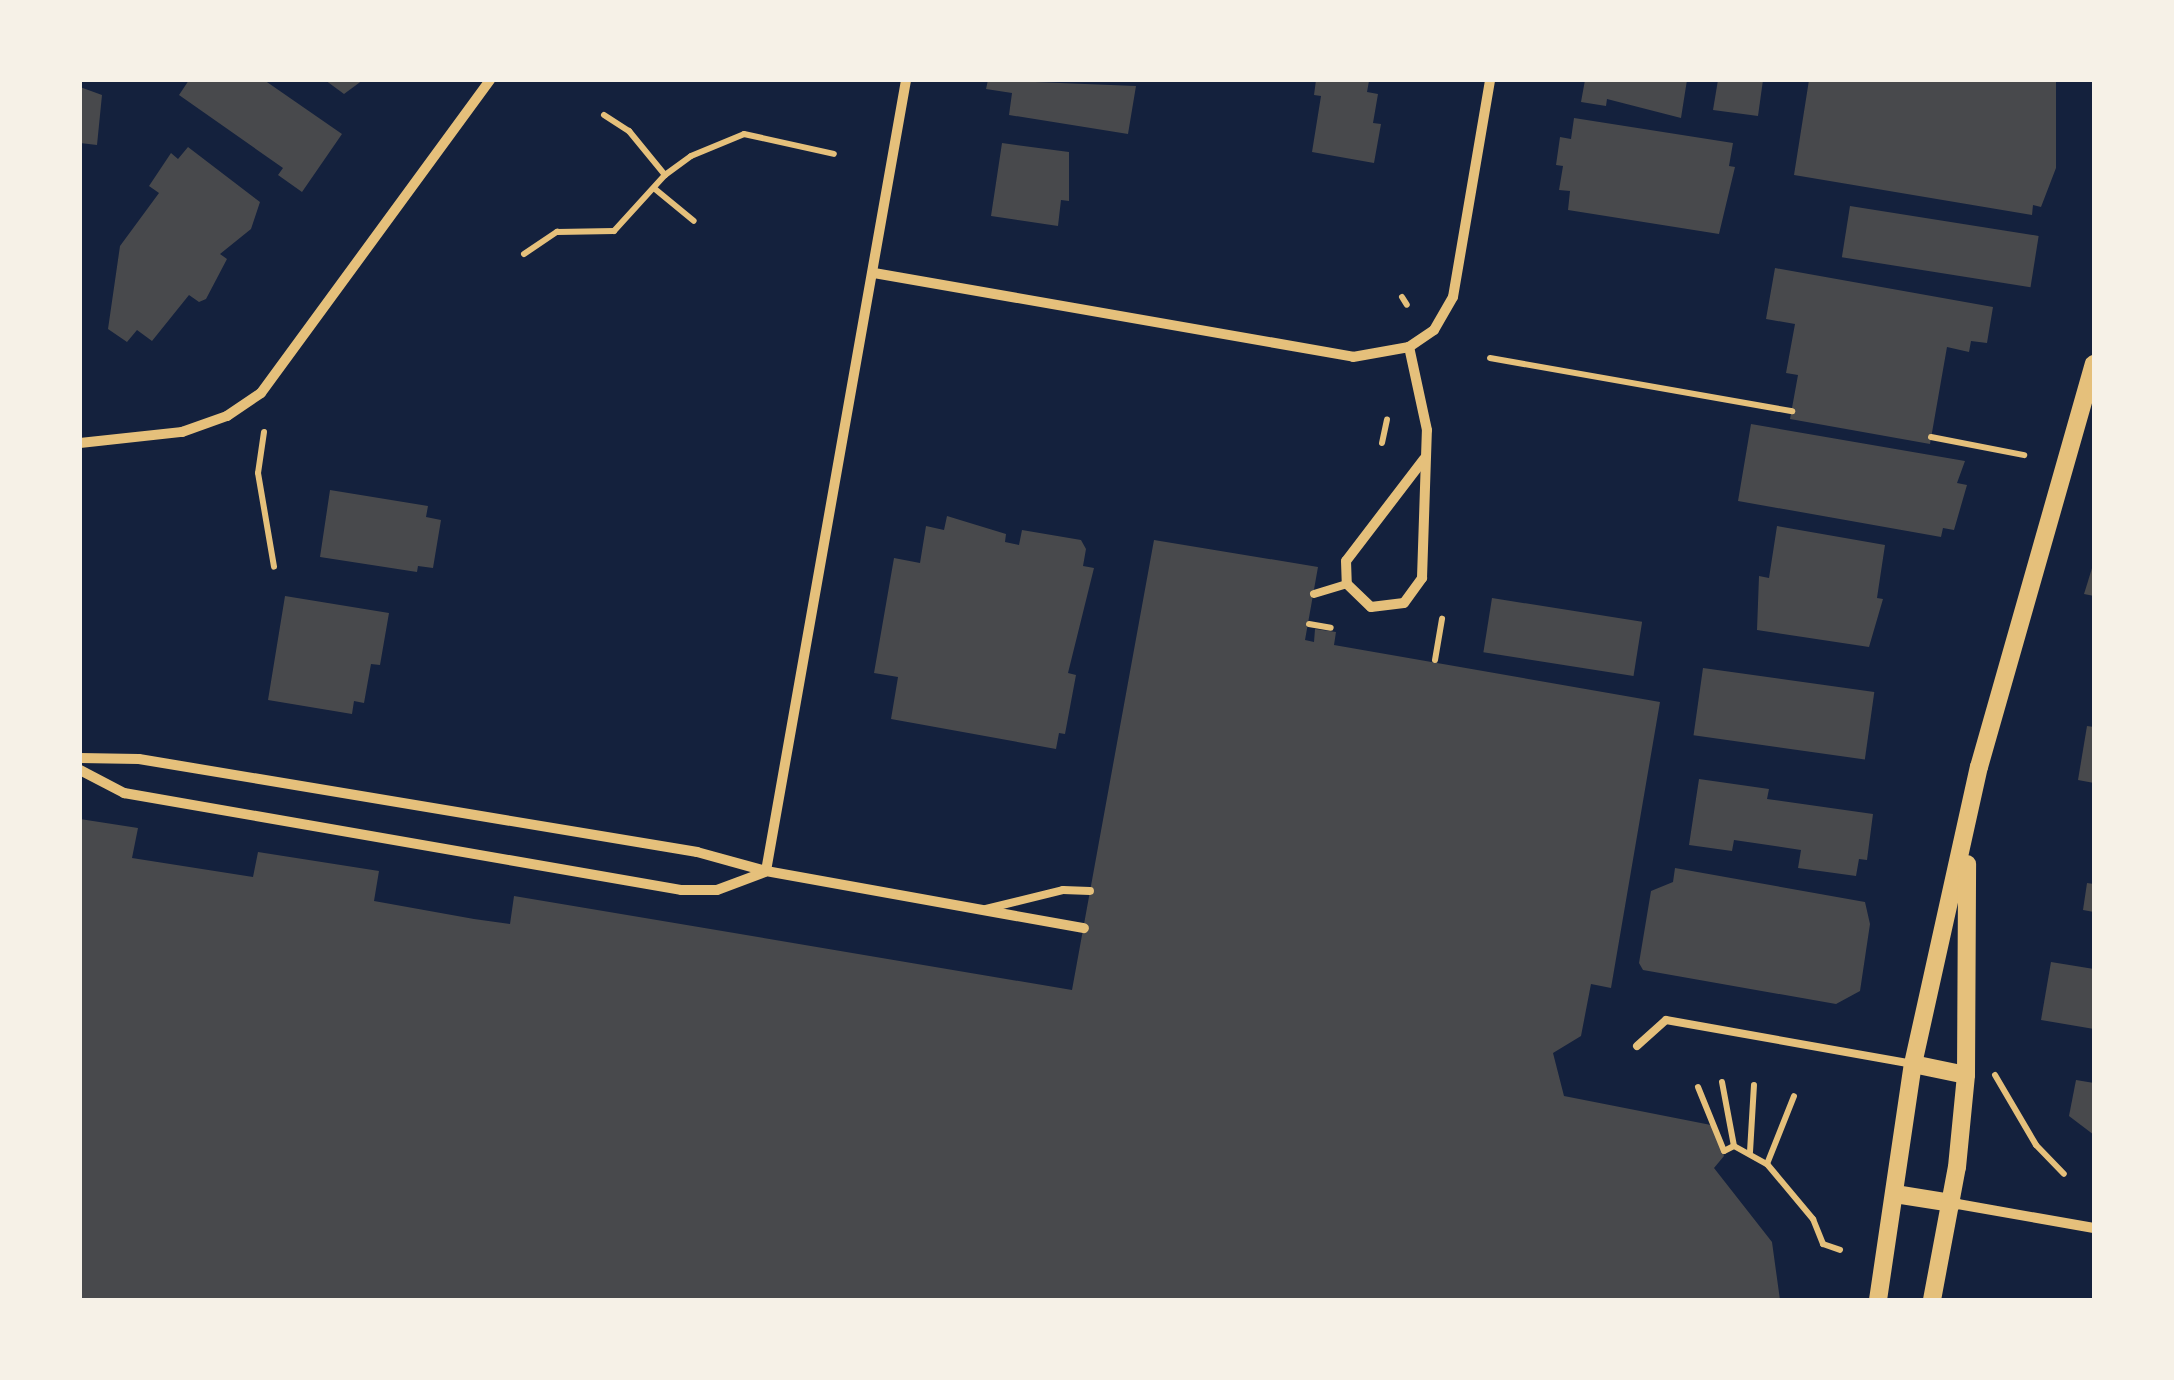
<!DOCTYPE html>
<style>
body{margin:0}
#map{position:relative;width:2174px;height:1380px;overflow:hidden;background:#14213d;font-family:"Playfair Display",serif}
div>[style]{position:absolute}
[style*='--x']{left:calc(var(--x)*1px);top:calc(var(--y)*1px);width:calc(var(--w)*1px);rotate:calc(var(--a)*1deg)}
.building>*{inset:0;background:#48494c;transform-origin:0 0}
.path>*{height:6px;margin:-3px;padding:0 3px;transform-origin:3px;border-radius:3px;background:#e5c07b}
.service>*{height:8px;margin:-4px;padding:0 4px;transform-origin:4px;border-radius:4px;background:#e5c07b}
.minor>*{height:10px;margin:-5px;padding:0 5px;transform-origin:5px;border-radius:5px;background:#e5c07b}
.tertiary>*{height:18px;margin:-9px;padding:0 9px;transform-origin:9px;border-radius:9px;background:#e5c07b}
span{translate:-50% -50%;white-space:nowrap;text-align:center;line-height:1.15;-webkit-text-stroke:10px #f6f1e7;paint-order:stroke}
.frame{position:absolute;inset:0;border:82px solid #f6f1e7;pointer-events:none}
</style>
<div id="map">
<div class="building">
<div style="clip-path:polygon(189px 80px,264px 80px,342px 134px,302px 192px,278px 175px,283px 168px,179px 95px)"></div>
<div style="clip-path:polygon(325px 80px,363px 80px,344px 94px)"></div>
<div style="clip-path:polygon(988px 80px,1136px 86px,1128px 134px,1009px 115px,1012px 93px,986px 89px)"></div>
<div style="clip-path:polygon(1316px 80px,1369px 81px,1367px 92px,1378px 94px,1373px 123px,1381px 124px,1374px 163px,1312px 152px,1321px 96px,1314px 95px)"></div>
<div style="clip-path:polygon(1585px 80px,1687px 80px,1681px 118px,1607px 99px,1606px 106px,1581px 102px)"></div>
<div style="clip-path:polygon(1718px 80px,1763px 80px,1758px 116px,1713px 110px)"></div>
<div style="clip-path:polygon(1809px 80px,2056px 80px,2056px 168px,2041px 207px,2033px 205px,2032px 215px,1794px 175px)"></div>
<div style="clip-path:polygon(80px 87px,102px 95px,97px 145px,80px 143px)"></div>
<div style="clip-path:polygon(1574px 118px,1733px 143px,1729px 166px,1735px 167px,1719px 234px,1568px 210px,1570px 191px,1559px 190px,1563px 166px,1556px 165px,1560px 137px,1571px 139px)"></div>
<div style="clip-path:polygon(1002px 143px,1069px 152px,1069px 201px,1061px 200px,1058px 226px,991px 216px)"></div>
<div style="clip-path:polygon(188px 147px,260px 202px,251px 229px,220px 254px,227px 259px,206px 299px,199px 302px,189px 295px,152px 341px,137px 330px,127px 342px,108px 329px,120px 246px,159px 193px,149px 186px,171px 153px,178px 159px)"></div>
<div style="left:1850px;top:206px;width:191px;height:52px;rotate:9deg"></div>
<div style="clip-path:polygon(1775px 268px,1993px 307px,1987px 343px,1971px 341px,1969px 352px,1947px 347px,1930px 444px,1790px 419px,1798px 375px,1786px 373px,1795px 324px,1766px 319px)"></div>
<div style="clip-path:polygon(1751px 424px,1965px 461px,1957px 483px,1967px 485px,1954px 530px,1943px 528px,1941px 537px,1738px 501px)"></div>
<div style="clip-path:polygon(330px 490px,428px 506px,426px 517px,441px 520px,433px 568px,418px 566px,417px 572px,320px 557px)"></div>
<div style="clip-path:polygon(947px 516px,1006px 534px,1005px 542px,1019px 545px,1022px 530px,1081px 540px,1086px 549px,1083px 566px,1094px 568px,1068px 673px,1076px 675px,1065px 734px,1059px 733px,1056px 749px,891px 719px,898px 677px,874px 673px,894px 558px,920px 563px,926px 526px,944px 530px)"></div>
<div style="clip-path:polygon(1777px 526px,1885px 545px,1877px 598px,1883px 599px,1869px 647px,1757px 630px,1759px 576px,1769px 578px)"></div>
<div style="clip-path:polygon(1154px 540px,1318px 567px,1305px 640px,1314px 642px,1315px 629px,1336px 632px,1334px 645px,1660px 702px,1611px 988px,1591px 984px,1581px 1036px,1553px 1053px,1564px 1096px,1711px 1125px,1724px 1156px,1714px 1168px,1772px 1242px,1780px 1300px,80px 1300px,80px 819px,138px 828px,132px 858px,253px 877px,258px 852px,379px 871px,374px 901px,474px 919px,510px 924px,514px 896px,1072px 990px)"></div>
<div style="clip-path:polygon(2093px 565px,2094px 565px,2094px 596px,2084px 594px)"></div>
<div style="clip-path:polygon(285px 596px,389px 613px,380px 665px,371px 664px,364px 703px,354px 701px,352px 714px,268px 700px)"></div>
<div style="left:1492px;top:598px;width:152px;height:55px;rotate:9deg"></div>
<div style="left:1703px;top:668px;width:173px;height:68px;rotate:8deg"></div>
<div style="clip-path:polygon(2087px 726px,2094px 727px,2094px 783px,2078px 780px)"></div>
<div style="clip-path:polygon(1699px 779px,1769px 789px,1767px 799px,1873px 814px,1867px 860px,1859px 859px,1856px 876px,1798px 868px,1801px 850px,1734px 840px,1732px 851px,1689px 845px)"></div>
<div style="clip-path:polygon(1675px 868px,1865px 902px,1870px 924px,1860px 991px,1836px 1004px,1643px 970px,1639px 963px,1651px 891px,1673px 882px)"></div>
<div style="clip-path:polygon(2087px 883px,2094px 884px,2094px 912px,2083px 910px)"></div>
<div style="clip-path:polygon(2051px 962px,2094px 969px,2094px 1029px,2041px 1020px)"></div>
<div style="clip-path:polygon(2076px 1080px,2094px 1083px,2094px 1135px,2069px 1116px)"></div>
</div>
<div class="path">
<div style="--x:604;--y:115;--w:30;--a:33"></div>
<div style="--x:629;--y:131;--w:57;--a:50.7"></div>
<div style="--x:655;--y:189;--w:50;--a:39.4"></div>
<div style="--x:524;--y:254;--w:40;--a:-34"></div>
<div style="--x:557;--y:232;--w:57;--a:-1"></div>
<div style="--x:614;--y:231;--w:76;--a:-47.7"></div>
<div style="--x:665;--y:175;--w:32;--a:-36"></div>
<div style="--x:691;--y:156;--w:57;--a:-22.5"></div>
<div style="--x:744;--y:134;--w:92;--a:12.5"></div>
<div style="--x:1402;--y:297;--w:9;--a:58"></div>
<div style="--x:1490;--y:358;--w:307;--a:10"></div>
<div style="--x:264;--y:432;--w:41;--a:98.3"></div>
<div style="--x:258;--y:473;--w:95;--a:80.3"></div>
<div style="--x:1931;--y:437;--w:95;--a:11"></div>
<div style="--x:1382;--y:443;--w:24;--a:-78"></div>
<div style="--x:1309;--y:624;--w:22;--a:10"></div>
<div style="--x:1435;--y:660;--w:42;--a:-80.3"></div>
<div style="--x:1995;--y:1075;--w:81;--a:59.6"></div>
<div style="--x:2036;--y:1145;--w:40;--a:46"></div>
<div style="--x:1722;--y:1082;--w:65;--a:79.4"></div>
<div style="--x:1698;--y:1087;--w:69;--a:67.9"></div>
<div style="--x:1724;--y:1151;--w:11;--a:-27"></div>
<div style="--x:1734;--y:1146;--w:38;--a:29"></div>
<div style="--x:1767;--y:1164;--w:72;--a:50.1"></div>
<div style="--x:1813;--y:1219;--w:27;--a:68"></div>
<div style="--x:1823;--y:1244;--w:18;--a:19"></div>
<div style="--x:1750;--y:1152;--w:67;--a:-86.6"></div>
<div style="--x:1767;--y:1164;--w:73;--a:-68.3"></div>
</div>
<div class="service">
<div style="--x:1314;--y:594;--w:34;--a:-17"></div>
<div style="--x:986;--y:909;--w:79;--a:-13.9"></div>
<div style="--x:1063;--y:890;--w:27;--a:2"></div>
<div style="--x:1637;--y:1046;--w:39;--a:-42"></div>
<div style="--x:1666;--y:1020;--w:251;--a:10.1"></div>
</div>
<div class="minor">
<div style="--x:874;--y:273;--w:486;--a:9.9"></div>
<div style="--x:1353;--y:357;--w:57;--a:-10.1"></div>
<div style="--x:80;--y:443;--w:103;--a:-6.2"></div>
<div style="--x:182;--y:432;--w:48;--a:-19.6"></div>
<div style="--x:227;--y:416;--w:41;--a:-34.1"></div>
<div style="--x:261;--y:393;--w:388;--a:-53.8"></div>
<div style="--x:1424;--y:459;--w:128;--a:127.4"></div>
<div style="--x:1346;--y:561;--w:23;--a:88"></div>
<div style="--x:1347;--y:584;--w:33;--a:44"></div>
<div style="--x:1371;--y:607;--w:33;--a:-7"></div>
<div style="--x:1404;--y:603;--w:31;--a:-54"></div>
<div style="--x:1422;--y:578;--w:148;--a:-88.1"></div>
<div style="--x:1427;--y:430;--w:85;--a:-102.2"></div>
<div style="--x:1409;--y:347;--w:30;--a:-34"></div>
<div style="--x:1434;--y:330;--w:38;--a:-60"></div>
<div style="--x:1453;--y:297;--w:220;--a:-80.3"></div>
<div style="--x:80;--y:758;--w:59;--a:1"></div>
<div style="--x:139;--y:759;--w:566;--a:9.46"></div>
<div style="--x:697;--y:852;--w:72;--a:15.4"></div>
<div style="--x:766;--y:871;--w:323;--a:10.2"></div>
<div style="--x:80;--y:770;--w:50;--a:27.6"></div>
<div style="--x:124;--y:793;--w:565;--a:9.88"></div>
<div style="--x:681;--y:890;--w:36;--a:0"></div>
<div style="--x:717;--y:890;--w:51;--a:-20.6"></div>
<div style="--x:766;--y:871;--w:803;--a:-79.96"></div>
<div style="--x:1952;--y:1203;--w:144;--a:10"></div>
</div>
<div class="tertiary">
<div style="--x:1913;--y:1064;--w:54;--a:11.7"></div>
<div style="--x:1895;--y:1194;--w:58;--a:9"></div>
<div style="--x:1878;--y:1300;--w:239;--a:-81.6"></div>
<div style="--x:1913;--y:1064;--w:304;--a:-77.5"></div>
<div style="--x:1979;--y:767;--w:419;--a:-74.1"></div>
<div style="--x:1932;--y:1300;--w:135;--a:-79.4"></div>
<div style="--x:1957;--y:1167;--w:92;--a:-84.4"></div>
<div style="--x:1966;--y:1075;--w:211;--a:-89.7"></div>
</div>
<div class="frame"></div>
</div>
